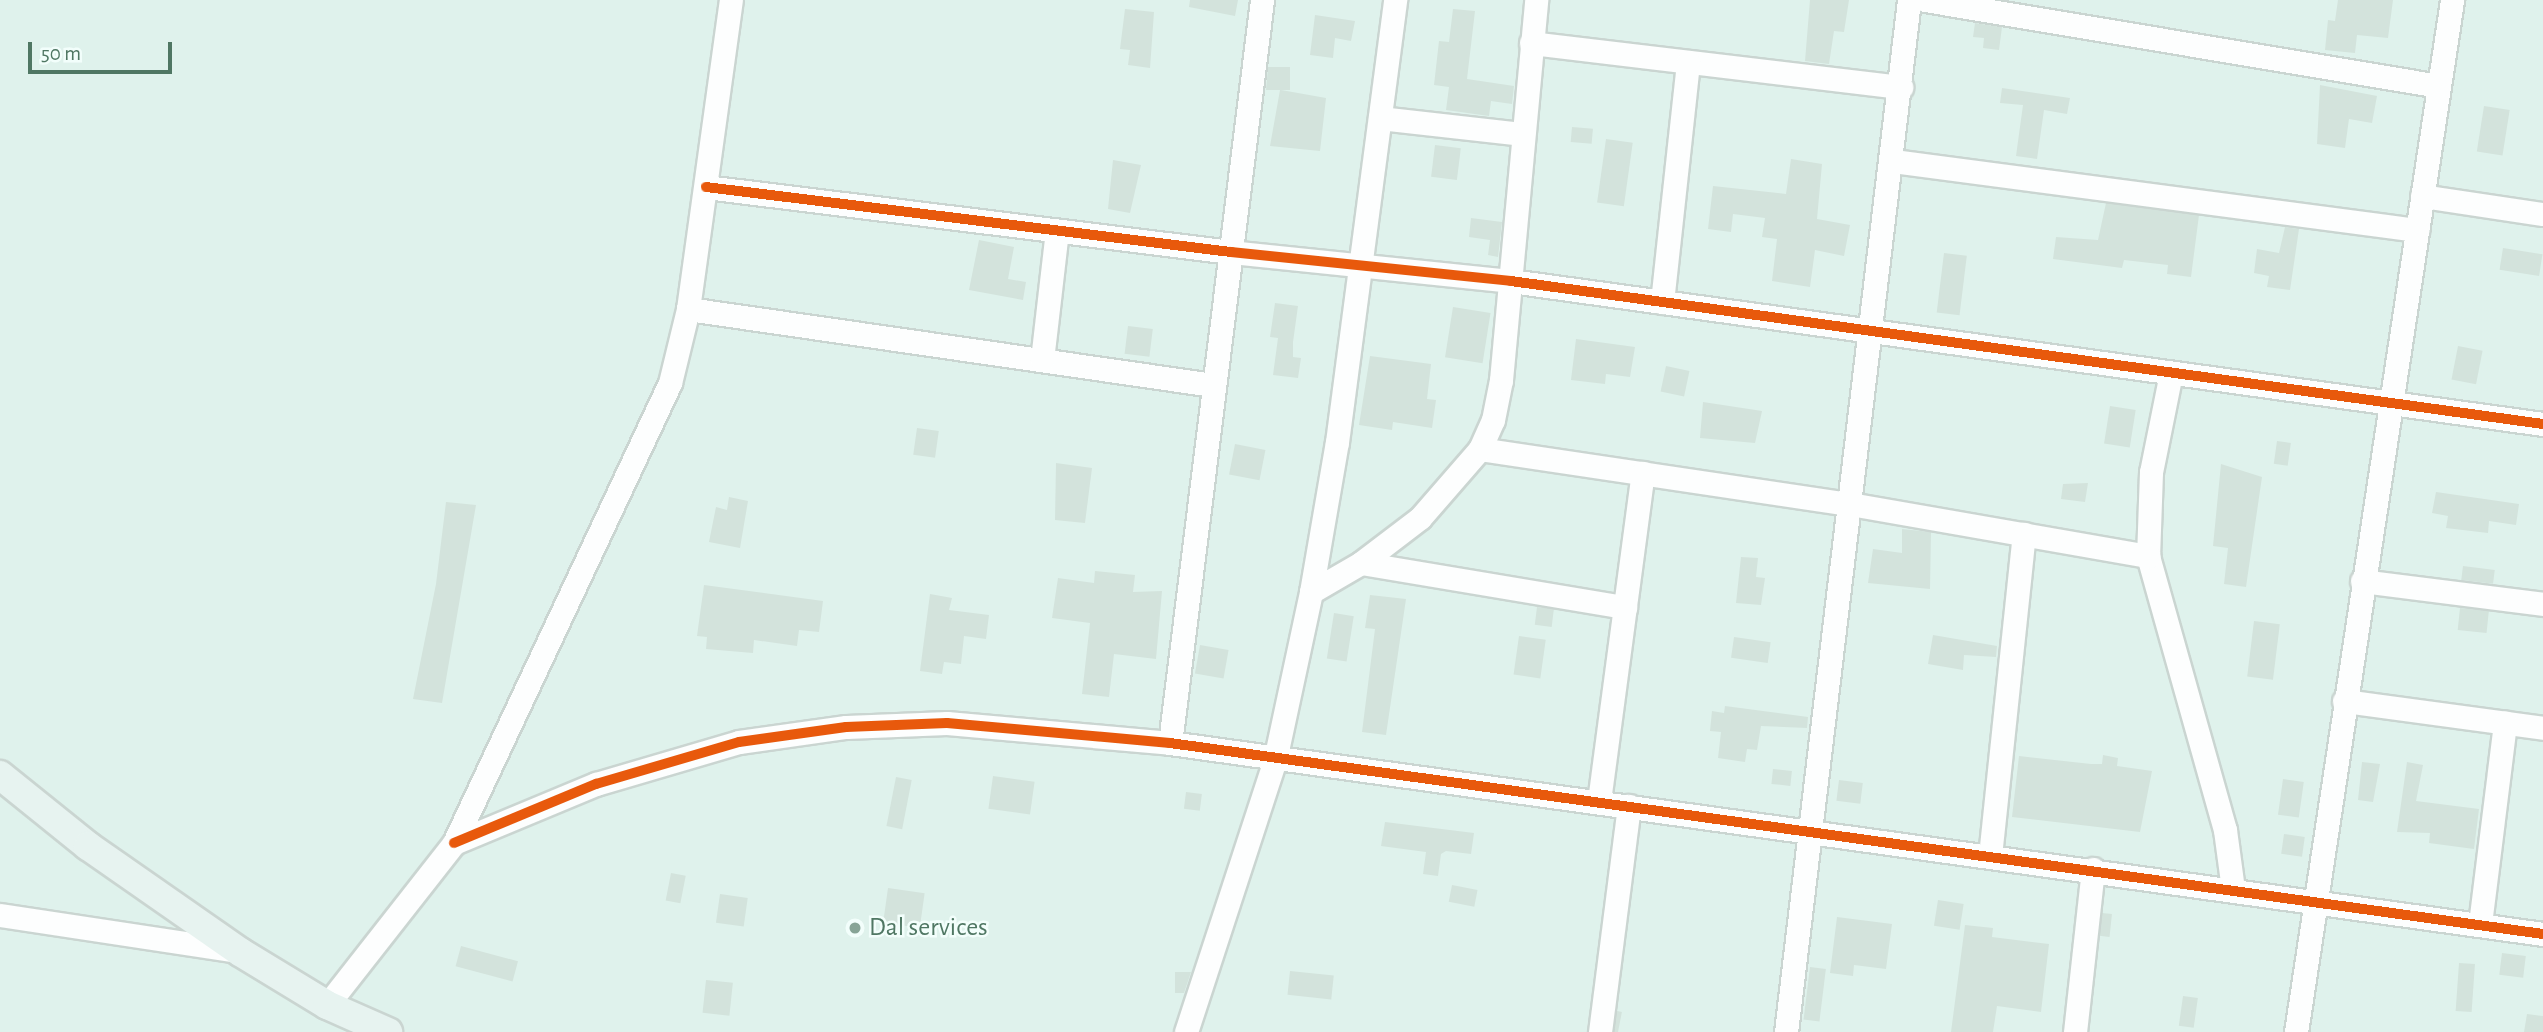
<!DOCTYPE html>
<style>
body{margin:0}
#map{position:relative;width:2543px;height:1032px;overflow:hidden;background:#eff8f6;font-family:"Alegreya Sans",sans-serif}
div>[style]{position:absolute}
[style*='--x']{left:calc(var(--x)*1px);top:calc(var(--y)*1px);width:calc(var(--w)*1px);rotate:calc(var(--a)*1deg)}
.residential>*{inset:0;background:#dff2ec;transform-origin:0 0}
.building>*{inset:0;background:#d3e3dc;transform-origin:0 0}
.roads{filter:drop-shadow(2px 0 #cad5d1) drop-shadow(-2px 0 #cad5d1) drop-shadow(0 2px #cad5d1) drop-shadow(0 -2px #cad5d1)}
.minor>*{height:23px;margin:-11.5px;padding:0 11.5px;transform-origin:11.5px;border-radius:11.5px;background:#fdfefe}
.major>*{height:28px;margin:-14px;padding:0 14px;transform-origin:14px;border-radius:14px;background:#e7f3f0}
.cycleway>*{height:10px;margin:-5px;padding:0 5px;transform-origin:5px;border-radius:5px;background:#e8590c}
.dots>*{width:19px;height:19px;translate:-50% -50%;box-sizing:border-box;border:4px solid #f2fefb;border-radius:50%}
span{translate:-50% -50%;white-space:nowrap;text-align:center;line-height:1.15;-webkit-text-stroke:5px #f2fefb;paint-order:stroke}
.poi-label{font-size:26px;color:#4f7763}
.left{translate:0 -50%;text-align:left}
.scale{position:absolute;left:28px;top:42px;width:144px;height:32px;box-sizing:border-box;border:4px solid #4f7763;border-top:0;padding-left:9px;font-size:21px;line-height:24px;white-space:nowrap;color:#4f7763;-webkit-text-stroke:5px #f2fefb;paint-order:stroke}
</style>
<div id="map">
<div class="residential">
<div style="left:0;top:0;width:2543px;height:1032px"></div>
</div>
<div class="building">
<div style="clip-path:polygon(1190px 0,1238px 0,1235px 16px,1189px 7px)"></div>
<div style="clip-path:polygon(1810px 0,1849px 0,1844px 32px,1834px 31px,1829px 64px,1805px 61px)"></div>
<div style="clip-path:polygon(2338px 0,2393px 0,2388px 38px,2357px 35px,2355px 53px,2325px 50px,2328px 20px,2335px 21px)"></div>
<div style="clip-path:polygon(1125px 9px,1154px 12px,1150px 68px,1128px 65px,1130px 50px,1120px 49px)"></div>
<div style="clip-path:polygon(1453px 9px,1475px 11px,1467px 79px,1514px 86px,1512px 104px,1491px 101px,1489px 116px,1446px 110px,1449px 87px,1434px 85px,1439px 41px,1449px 42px)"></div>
<div style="clip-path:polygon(1315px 15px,1355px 21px,1351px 41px,1335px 38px,1333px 58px,1310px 55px)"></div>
<div style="clip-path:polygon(1975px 23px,2002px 27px,1999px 50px,1983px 48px,1984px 38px,1973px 37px)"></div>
<div style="clip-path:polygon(1268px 67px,1290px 67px,1290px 90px,1281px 90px,1326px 98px,1320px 151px,1270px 146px,1280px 90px,1266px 90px)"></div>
<div style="clip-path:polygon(2320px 85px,2377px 96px,2372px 123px,2349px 119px,2345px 148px,2317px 144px)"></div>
<div style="clip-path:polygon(2002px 88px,2070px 98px,2067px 114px,2044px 110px,2037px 159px,2016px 156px,2023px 105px,2000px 103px)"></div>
<div style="left:2484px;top:106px;width:26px;height:46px;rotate:9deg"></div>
<div style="left:1572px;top:127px;width:21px;height:15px;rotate:5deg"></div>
<div style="left:1606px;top:139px;width:27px;height:64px;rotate:8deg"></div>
<div style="left:1435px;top:145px;width:26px;height:32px;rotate:7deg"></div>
<div style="clip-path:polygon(1791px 159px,1822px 164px,1817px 219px,1850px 225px,1844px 256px,1815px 250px,1810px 287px,1772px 281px,1777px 239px,1762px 237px,1765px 218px,1733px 214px,1731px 232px,1708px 229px,1713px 186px,1786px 194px)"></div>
<div style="clip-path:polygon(1113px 160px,1141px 165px,1130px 213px,1108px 209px)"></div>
<div style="clip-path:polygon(2106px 203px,2199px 215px,2191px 277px,2167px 274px,2168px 265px,2124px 260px,2122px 268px,2053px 259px,2056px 237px,2098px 240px)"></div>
<div style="clip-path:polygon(1471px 218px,1502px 222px,1498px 257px,1488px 255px,1490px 240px,1469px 237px)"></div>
<div style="clip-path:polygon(2285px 227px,2299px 229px,2290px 290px,2267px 287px,2269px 276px,2254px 273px,2257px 249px,2279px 253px)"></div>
<div style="clip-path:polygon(979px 240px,1014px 247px,1008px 279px,1026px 282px,1023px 300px,969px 290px)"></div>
<div style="left:2503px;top:248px;width:40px;height:22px;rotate:9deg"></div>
<div style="left:1944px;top:253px;width:23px;height:60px;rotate:7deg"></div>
<div style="clip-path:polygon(1275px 303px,1298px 306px,1293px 342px,1293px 357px,1301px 358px,1298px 378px,1273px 375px,1278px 338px,1270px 337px)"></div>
<div style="left:1453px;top:307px;width:38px;height:51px;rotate:9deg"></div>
<div style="left:1128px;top:326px;width:25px;height:28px;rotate:7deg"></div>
<div style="clip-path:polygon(1576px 339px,1635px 347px,1630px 377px,1606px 374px,1605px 384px,1571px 380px)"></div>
<div style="left:2458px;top:346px;width:25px;height:34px;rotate:11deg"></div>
<div style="clip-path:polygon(1370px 356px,1431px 364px,1427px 399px,1436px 400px,1432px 428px,1393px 422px,1392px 430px,1359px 425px)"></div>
<div style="left:1666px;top:366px;width:24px;height:26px;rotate:12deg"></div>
<div style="clip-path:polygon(1703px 402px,1762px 411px,1755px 443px,1700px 438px)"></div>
<div style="left:2110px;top:406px;width:26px;height:38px;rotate:9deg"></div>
<div style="left:917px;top:428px;width:22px;height:27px;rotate:8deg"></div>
<div style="left:2277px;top:441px;width:14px;height:23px;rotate:8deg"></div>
<div style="left:1235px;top:444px;width:31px;height:31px;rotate:11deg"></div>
<div style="clip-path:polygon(1056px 463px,1092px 468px,1085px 523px,1055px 520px)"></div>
<div style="clip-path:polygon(2221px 464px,2262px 477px,2246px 587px,2224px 584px,2228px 548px,2213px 546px)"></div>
<div style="clip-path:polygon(2088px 483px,2085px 502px,2061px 499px,2063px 484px)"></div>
<div style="clip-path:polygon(2436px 492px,2519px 504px,2516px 525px,2489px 521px,2488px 533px,2446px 528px,2448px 516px,2432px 513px)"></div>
<div style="clip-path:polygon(729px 497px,748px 501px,740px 548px,709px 542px,716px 507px,727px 510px)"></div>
<div style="clip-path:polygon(446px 502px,476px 505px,442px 703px,413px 699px,436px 584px)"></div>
<div style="clip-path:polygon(1902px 529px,1931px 532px,1930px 589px,1868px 583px,1873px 549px,1902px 553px)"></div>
<div style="clip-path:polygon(1741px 557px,1758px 558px,1756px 577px,1765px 578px,1761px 605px,1736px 603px)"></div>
<div style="left:2463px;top:566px;width:32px;height:14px;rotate:7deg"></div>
<div style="clip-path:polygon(1095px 571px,1135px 575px,1133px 592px,1162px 591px,1156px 659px,1114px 654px,1109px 697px,1082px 694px,1090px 623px,1052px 618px,1058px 578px,1094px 583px)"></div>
<div style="clip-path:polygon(704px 585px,823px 601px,819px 632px,799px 630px,797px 646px,754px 640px,753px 653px,706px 649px,707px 637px,697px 636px)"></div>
<div style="clip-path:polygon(930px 594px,952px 598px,949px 610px,989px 615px,986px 639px,964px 636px,961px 664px,944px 662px,942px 674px,920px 671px)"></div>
<div style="clip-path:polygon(1370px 595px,1406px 599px,1386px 735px,1362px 732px,1375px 629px,1365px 628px)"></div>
<div style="left:1537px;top:607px;width:17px;height:18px;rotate:7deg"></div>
<div style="left:2460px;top:608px;width:29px;height:22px;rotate:6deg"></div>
<div style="left:1334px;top:613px;width:20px;height:46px;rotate:9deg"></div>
<div style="left:2254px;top:621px;width:26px;height:56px;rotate:7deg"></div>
<div style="clip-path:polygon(1933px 635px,1997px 646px,1996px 657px,1964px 655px,1963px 670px,1928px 664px)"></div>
<div style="left:1519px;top:636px;width:27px;height:39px;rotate:8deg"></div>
<div style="left:1734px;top:637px;width:37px;height:21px;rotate:8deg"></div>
<div style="left:1200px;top:645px;width:29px;height:29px;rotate:10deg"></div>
<div style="clip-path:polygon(1725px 706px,1808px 717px,1807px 728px,1761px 726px,1757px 750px,1747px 749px,1745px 762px,1718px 758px,1721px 732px,1710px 731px,1712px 711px,1724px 713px)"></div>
<div style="clip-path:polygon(2103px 755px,2118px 758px,2117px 766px,2152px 771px,2140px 832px,2012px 817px,2019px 756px,2091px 764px,2102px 764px)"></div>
<div style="clip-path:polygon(2362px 762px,2380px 764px,2373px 802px,2358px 800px)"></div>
<div style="clip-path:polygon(2407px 762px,2423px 765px,2416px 801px,2479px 809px,2474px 849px,2429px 843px,2430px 833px,2397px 832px)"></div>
<div style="left:1773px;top:769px;width:19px;height:15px;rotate:6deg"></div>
<div style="left:993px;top:776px;width:42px;height:33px;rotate:8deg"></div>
<div style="left:896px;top:777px;width:16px;height:50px;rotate:11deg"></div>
<div style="left:2283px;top:779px;width:21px;height:36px;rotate:8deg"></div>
<div style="left:1839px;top:780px;width:24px;height:21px;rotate:7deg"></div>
<div style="left:1186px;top:792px;width:16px;height:17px;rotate:7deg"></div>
<div style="clip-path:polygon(1385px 822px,1474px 833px,1471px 854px,1446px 851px,1441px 854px,1438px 876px,1423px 874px,1426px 852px,1381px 846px)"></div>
<div style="left:2284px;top:834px;width:21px;height:20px;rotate:8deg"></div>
<div style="left:671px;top:873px;width:15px;height:28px;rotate:11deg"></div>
<div style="left:1452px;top:885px;width:26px;height:17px;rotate:11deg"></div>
<div style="left:888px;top:888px;width:37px;height:35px;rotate:8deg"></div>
<div style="left:720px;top:894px;width:28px;height:29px;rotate:8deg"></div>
<div style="left:1938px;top:900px;width:26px;height:26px;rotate:9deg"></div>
<div style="left:2102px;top:913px;width:10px;height:23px;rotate:6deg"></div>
<div style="clip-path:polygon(1837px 917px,1892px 924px,1886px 969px,1854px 965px,1853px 976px,1830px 973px)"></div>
<div style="clip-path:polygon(1965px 925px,1993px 928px,1992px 937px,2049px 944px,2041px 1012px,1997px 1006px,1993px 1032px,1951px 1032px)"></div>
<div style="left:461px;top:946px;width:59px;height:21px;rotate:15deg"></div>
<div style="left:2502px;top:953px;width:24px;height:22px;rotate:7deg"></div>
<div style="left:2459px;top:963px;width:16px;height:48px;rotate:4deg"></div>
<div style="left:1810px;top:967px;width:16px;height:53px;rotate:7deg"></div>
<div style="left:1290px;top:971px;width:44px;height:24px;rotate:6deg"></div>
<div style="clip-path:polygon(1175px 972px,1191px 972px,1184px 993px,1175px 993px)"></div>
<div style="left:706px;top:980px;width:27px;height:33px;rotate:6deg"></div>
<div style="left:2183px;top:996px;width:15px;height:30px;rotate:8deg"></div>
<div style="left:1617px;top:1011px;width:5px;height:21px;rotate:11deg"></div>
<div style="clip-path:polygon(2527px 1014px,2543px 1016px,2543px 1032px,2524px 1032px)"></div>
</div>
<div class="roads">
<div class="minor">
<div style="--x:1925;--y:0;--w:521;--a:9.5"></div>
<div style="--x:1531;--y:43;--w:373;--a:6.8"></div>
<div style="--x:1380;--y:118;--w:144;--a:6.4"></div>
<div style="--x:1893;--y:161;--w:529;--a:7.5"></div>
<div style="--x:706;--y:187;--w:529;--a:7.06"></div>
<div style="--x:1231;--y:252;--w:281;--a:5.9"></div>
<div style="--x:1511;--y:281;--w:1042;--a:7.89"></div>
<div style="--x:2422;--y:196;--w:122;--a:8.5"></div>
<div style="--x:1662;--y:302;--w:241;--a:-83.8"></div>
<div style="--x:688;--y:309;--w:530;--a:8.24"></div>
<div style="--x:1042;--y:360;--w:130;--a:-83.4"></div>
<div style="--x:2171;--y:373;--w:101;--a:101.4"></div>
<div style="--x:2151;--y:472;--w:84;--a:92"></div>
<div style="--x:2148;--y:556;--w:285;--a:74.3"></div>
<div style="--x:2225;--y:830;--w:60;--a:82.3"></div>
<div style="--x:1480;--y:449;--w:374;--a:8.5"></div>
<div style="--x:1850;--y:504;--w:303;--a:9.9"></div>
<div style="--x:1361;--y:563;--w:268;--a:9.5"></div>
<div style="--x:2362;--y:581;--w:182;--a:7.2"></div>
<div style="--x:1311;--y:592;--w:58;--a:-30.1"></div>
<div style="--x:1361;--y:563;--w:74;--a:-37.3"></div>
<div style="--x:1420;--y:518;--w:91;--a:-49"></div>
<div style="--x:1480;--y:449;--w:32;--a:-66"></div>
<div style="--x:1493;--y:420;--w:41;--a:-78.7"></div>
<div style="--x:1501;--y:380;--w:382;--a:-84.7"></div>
<div style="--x:2344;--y:701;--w:201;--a:7.7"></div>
<div style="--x:1170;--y:743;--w:749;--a:-82.94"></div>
<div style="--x:1599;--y:801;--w:331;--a:-82.4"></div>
<div style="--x:454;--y:843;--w:154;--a:-22.6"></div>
<div style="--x:596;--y:784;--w:149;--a:-16.4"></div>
<div style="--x:739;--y:742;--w:108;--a:-8"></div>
<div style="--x:846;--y:727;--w:101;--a:-2.3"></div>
<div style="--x:947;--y:723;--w:224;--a:5.1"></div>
<div style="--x:1170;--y:743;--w:1386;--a:7.92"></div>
<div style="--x:1990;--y:856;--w:324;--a:-84"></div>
<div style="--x:0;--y:915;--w:240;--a:8.6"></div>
<div style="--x:2480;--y:924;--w:203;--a:-82.9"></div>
<div style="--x:327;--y:1005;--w:206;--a:-51.9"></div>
<div style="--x:454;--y:843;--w:508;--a:-64.85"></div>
<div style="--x:670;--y:383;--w:76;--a:-76.3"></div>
<div style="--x:688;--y:309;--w:312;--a:-82.1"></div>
<div style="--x:1186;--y:1032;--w:286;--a:-71.9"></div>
<div style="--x:1275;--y:760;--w:172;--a:-77.9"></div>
<div style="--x:1311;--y:592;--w:152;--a:-80.2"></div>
<div style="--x:1337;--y:442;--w:446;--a:-82.5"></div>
<div style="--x:1600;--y:1032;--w:228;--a:-82.7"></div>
<div style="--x:1786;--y:1032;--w:1039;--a:-83.2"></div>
<div style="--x:2075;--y:1032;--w:164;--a:-83.7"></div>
<div style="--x:2296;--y:1032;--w:1044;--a:-81.4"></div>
</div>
<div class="major">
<div style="--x:0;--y:775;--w:113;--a:38.9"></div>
<div style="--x:88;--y:846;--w:185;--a:34.9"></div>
<div style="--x:240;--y:952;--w:102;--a:31.3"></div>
<div style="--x:327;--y:1005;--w:67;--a:23.9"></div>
</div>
</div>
<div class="cycleway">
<div style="--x:706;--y:187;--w:529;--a:7.06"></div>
<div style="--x:1231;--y:252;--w:281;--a:5.9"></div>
<div style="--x:1511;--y:281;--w:1042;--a:7.89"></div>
<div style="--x:454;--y:843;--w:154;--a:-22.6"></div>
<div style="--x:596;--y:784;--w:149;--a:-16.4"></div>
<div style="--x:739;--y:742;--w:108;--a:-8"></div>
<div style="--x:846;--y:727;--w:101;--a:-2.3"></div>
<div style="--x:947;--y:723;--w:224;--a:5.1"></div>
<div style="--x:1170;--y:743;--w:1386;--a:7.92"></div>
</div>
<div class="dots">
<div style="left:855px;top:928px;background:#87a496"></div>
</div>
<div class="poi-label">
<span class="left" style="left:869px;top:928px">Dal services</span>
</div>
<div class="scale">50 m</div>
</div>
